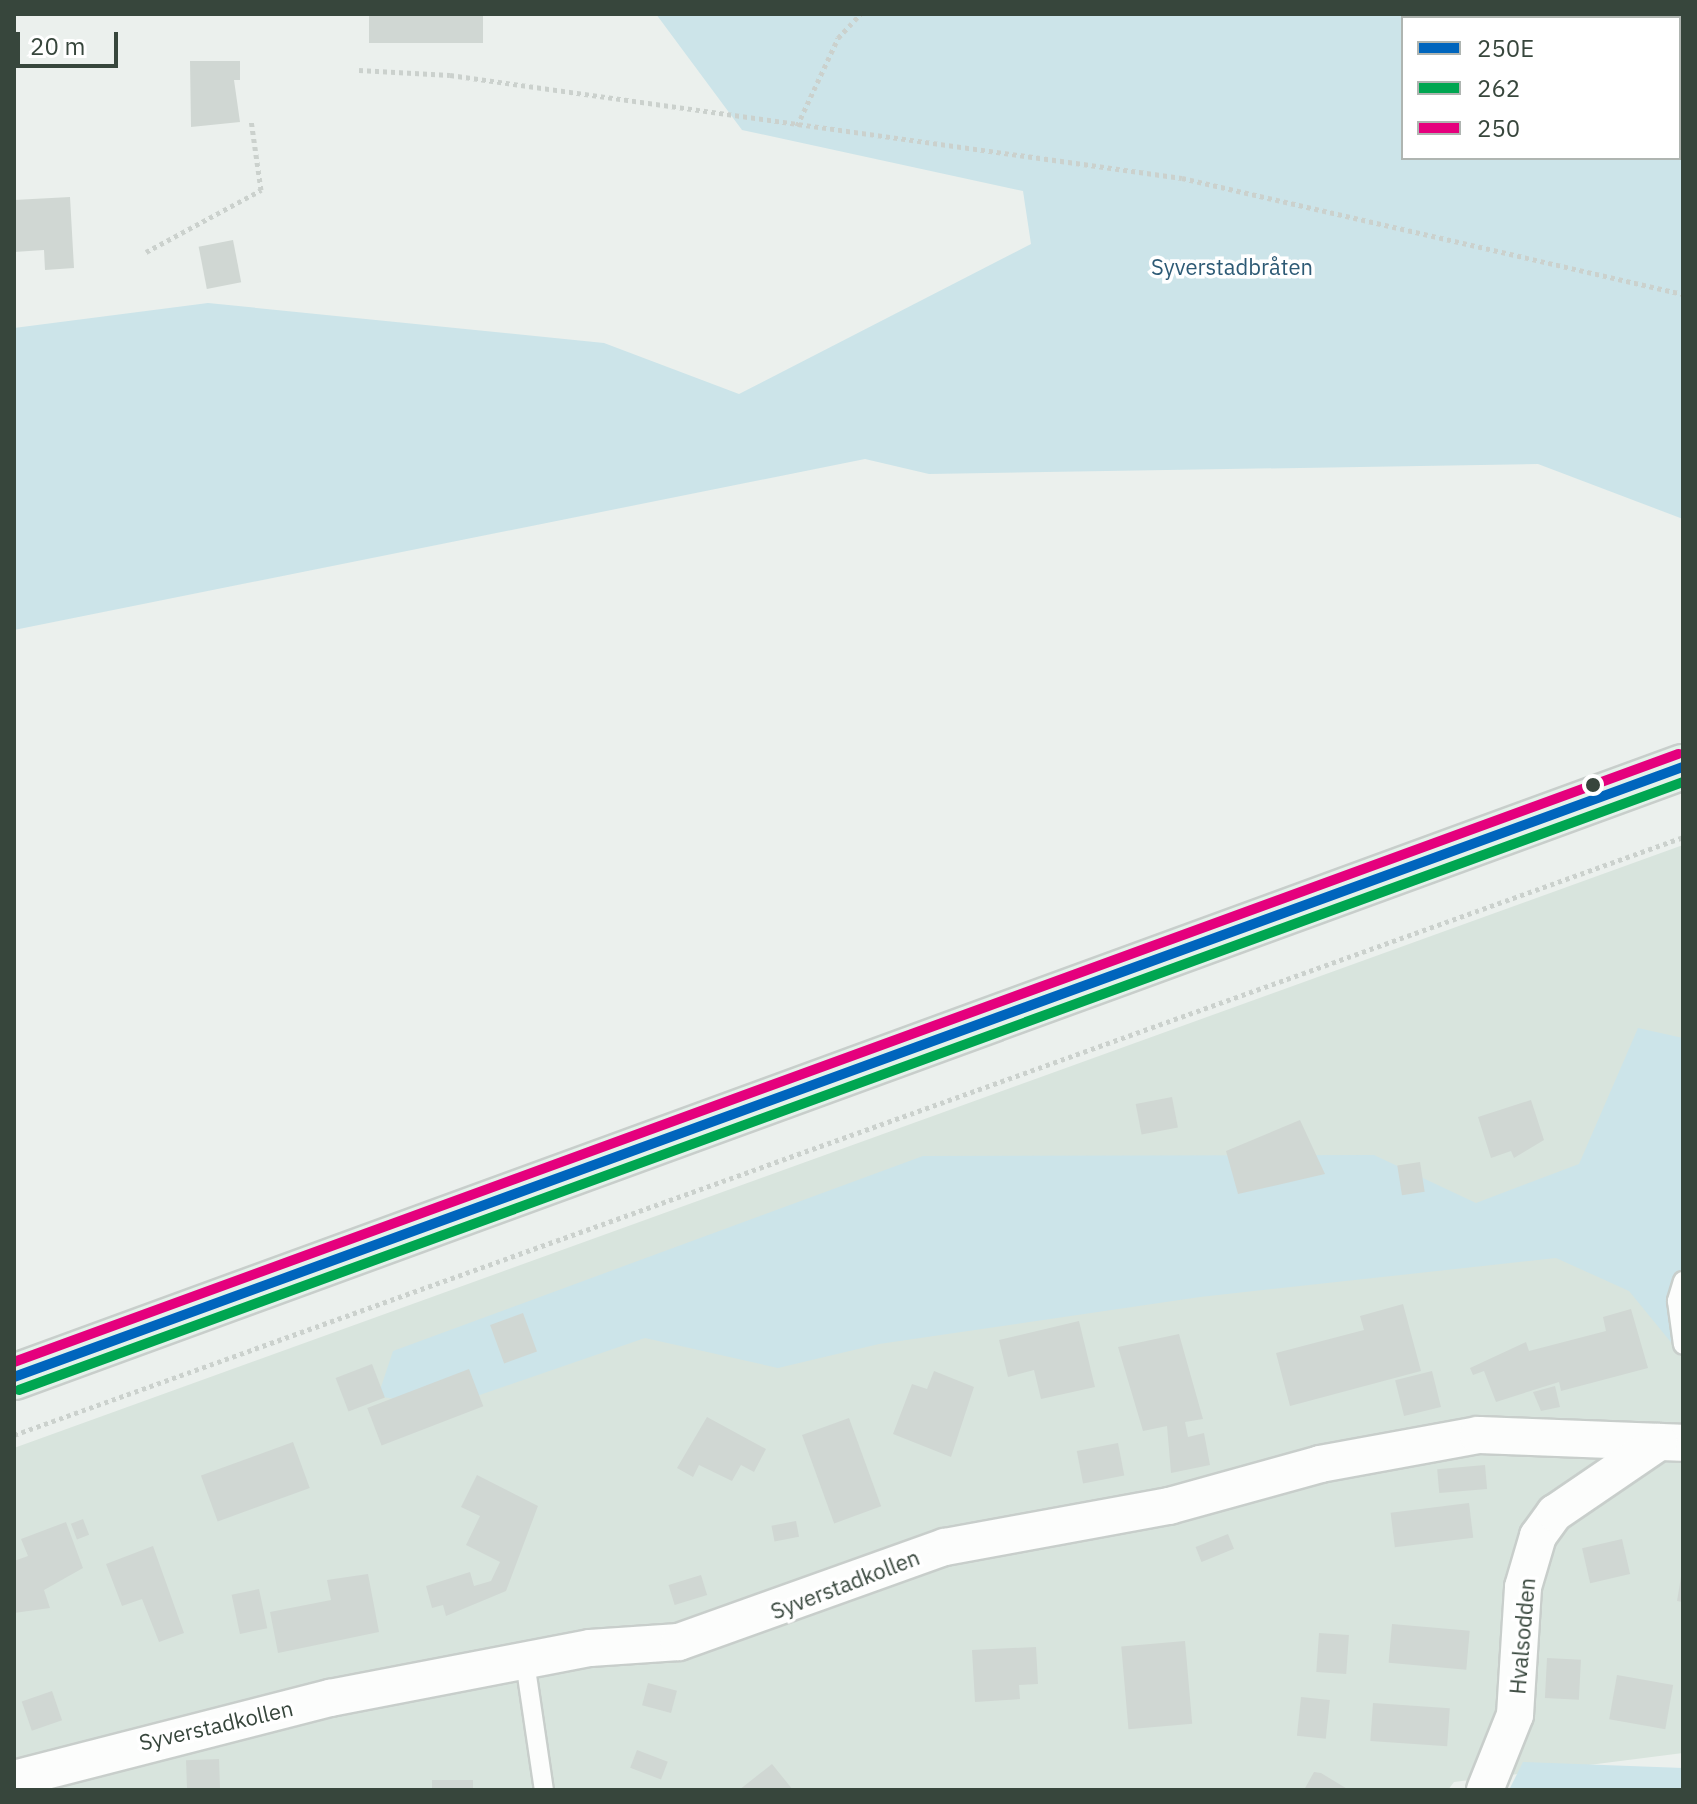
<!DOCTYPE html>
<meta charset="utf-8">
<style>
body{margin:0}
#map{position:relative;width:1697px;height:1804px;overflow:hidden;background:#ebf0ed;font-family:"IBM Plex Sans",sans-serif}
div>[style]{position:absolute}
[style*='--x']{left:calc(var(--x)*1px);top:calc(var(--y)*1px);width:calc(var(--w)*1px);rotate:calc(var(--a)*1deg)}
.residential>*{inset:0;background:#d8e4dd}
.green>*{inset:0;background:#cce4e9}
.building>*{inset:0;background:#d0d7d3;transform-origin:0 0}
.path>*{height:5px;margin-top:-2.5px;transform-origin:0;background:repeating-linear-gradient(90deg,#cbd1cd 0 4px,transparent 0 8px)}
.roads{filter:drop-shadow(2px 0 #c8cecb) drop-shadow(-2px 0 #c8cecb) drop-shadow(0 2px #c8cecb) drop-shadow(0 -2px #c8cecb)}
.service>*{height:18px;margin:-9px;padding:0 9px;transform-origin:9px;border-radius:9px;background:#fcfdfc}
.minor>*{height:36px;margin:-18px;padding:0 18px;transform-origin:18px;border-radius:18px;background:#fcfdfc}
.primary>*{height:44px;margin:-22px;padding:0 22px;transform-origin:22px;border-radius:22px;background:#e4f1ea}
.bus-1>*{height:10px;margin:-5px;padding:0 5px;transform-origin:5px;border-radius:5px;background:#0065bd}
.bus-2>*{height:10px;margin:-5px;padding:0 5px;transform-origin:5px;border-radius:5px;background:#00a651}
.bus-3>*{height:10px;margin:-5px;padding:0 5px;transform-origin:5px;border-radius:5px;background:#e5007d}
.dots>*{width:22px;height:22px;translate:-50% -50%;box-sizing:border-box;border:4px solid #fff;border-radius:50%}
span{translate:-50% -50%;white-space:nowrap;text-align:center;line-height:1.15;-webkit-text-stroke:7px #fff;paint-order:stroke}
.park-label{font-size:22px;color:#2d5a75}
.street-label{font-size:22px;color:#37463c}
.frame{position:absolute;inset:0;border:16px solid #37463c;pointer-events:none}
.legend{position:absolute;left:1401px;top:16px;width:280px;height:144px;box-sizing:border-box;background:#fff;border:2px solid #afb5b1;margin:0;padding:10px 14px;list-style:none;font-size:24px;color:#37463c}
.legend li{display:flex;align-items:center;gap:16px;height:40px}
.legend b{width:40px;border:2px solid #afb5b1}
.scale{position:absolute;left:16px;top:32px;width:102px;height:36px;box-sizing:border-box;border:4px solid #37463c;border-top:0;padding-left:10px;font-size:24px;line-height:28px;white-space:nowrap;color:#37463c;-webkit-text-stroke:6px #fff;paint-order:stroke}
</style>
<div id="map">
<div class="residential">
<div style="clip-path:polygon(1683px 845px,1683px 1753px,1454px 1782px,1448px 1790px,14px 1790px,14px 1448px)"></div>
</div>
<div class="green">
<div style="clip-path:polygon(evenodd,656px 14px,1683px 14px,1683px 519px,1538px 464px,929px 474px,865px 459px,14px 630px,14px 328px,208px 303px,604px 343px,739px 394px,1031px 244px,1023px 191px,742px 130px,656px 14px,1403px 18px,1679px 18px,1679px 158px,1403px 158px,1403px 18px)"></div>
<div style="clip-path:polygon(1638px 1028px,1683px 1038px,1683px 1357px,1629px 1291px,1556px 1258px,1200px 1297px,879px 1344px,778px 1368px,645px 1338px,442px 1408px,378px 1396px,393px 1351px,923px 1156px,1374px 1155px,1476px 1203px,1579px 1164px)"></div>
<div style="clip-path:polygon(1523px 1762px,1683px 1768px,1683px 1790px,1509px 1790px)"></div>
</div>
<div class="building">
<div style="left:369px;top:14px;width:114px;height:29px"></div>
<div style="clip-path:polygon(190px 61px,240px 61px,240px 80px,234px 80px,240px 122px,191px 127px)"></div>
<div style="clip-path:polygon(70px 197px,74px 268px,45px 270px,44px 250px,14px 252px,14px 200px)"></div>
<div style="left:233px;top:240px;width:43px;height:35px;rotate:79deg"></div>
<div style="left:1172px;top:1097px;width:31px;height:37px;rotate:79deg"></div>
<div style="clip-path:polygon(1531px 1100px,1544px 1140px,1514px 1158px,1511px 1151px,1491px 1158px,1478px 1117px)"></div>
<div style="clip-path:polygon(1300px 1120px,1325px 1174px,1238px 1194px,1226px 1151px)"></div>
<div style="left:1420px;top:1162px;width:30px;height:23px;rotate:81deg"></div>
<div style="clip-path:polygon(1403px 1304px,1421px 1371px,1290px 1406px,1276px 1353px,1364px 1330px,1360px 1316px)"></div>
<div style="clip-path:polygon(1631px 1309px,1648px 1368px,1561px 1391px,1559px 1382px,1496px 1402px,1484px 1371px,1473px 1375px,1470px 1368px,1526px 1342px,1529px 1351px,1606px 1331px,1603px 1317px)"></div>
<div style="left:523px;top:1313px;width:41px;height:35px;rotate:70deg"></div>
<div style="clip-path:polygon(1079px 1321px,1095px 1387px,1041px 1399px,1034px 1370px,1008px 1377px,999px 1340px)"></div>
<div style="clip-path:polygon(1179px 1334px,1203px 1419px,1185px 1422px,1188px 1437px,1204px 1433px,1210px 1465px,1171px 1473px,1167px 1426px,1143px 1431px,1118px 1347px)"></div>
<div style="left:372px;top:1364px;width:36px;height:39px;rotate:69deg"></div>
<div style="left:469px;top:1369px;width:40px;height:109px;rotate:69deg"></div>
<div style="clip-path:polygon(934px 1371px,974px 1387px,951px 1457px,893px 1434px,912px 1384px,927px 1389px)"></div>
<div style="left:1432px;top:1371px;width:37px;height:38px;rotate:76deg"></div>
<div style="clip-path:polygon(1555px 1386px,1560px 1407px,1541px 1411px,1533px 1392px)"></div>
<div style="clip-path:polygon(707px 1417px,766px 1449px,754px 1472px,741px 1465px,732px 1481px,699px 1465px,693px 1477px,677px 1468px)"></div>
<div style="left:849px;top:1418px;width:94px;height:50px;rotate:70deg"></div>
<div style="left:293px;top:1442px;width:49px;height:98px;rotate:70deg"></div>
<div style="left:1118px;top:1443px;width:33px;height:42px;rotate:79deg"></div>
<div style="left:1485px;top:1465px;width:24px;height:48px;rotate:85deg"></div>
<div style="clip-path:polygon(477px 1475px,538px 1506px,506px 1591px,446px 1616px,443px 1605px,432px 1608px,426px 1586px,470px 1572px,474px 1586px,491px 1581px,500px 1562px,466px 1545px,480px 1516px,461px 1507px)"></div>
<div style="left:1469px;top:1503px;width:35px;height:79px;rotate:83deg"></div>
<div style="left:83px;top:1519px;width:17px;height:13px;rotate:69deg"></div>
<div style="left:796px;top:1521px;width:16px;height:25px;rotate:79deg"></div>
<div style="clip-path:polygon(66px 1522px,83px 1568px,44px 1590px,50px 1608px,14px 1613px,14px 1561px,28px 1556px,21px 1539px)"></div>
<div style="left:1228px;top:1534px;width:16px;height:35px;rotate:68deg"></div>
<div style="left:1622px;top:1539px;width:36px;height:41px;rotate:77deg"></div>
<div style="clip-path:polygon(153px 1546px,184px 1633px,159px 1642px,142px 1599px,122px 1606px,106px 1564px)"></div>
<div style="clip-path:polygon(368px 1574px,379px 1632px,278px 1653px,270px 1612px,331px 1600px,327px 1580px)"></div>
<div style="left:701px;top:1575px;width:21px;height:34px;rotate:73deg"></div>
<div style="clip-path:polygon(1681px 1577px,1683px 1577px,1683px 1602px,1677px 1601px)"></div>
<div style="left:259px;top:1589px;width:40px;height:28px;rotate:78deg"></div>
<div style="left:1392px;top:1624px;width:78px;height:39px;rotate:5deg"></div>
<div style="left:1319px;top:1633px;width:30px;height:39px;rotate:4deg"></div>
<div style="left:1185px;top:1641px;width:83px;height:64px;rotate:85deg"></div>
<div style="clip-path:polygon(1036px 1647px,1038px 1684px,1019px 1685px,1020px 1699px,975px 1702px,972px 1650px)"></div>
<div style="left:1547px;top:1658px;width:34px;height:40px;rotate:3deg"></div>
<div style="left:1617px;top:1675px;width:57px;height:45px;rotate:10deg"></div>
<div style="left:648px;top:1683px;width:30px;height:23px;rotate:15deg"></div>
<div style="left:52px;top:1691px;width:31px;height:32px;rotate:71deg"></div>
<div style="left:1301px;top:1697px;width:29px;height:39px;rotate:6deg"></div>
<div style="left:1373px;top:1703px;width:77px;height:38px;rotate:4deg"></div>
<div style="left:637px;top:1750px;width:33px;height:19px;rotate:21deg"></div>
<div style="left:219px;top:1759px;width:31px;height:33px;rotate:88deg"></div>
<div style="clip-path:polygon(772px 1764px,793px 1790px,739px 1790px)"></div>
<div style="clip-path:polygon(1314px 1772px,1321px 1773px,1349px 1790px,1304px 1790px)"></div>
<div style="left:473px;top:1780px;width:10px;height:41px;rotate:90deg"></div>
</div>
<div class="path">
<div style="--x:359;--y:70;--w:91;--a:3.1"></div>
<div style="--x:450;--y:75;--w:739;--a:8.01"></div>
<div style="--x:1182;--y:178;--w:514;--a:13.04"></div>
<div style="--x:797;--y:126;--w:97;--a:-65"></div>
<div style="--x:838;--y:38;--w:33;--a:-47"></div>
<div style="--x:146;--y:252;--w:131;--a:-28.3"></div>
<div style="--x:261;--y:190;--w:71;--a:-98.1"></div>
<div style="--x:14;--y:1435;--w:1773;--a:-19.71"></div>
</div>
<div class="roads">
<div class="service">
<div style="--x:1683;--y:1281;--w:21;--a:107"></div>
<div style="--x:1677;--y:1301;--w:44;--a:82.2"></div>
<div style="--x:525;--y:1662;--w:129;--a:81.6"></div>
</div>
<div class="minor">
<div style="--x:14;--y:1779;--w:326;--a:-14.4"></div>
<div style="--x:330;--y:1698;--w:265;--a:-10.9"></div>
<div style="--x:590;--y:1648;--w:89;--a:-3.9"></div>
<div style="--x:679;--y:1642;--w:282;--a:-19.7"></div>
<div style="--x:945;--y:1547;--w:228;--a:-10.4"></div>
<div style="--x:1169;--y:1506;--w:157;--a:-15.5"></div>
<div style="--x:1320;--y:1464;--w:161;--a:-10.4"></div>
<div style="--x:1478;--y:1435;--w:205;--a:2.2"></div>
<div style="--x:1485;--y:1790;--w:81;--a:-68.2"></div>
<div style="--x:1515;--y:1715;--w:128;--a:-86.4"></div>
<div style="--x:1523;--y:1587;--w:53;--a:-73.6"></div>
<div style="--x:1538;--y:1536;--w:29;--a:-54"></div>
<div style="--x:1555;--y:1513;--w:126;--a:-34.3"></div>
</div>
<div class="primary">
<div style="--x:14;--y:1377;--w:1777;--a:-20.08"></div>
</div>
</div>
<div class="bus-1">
<div style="--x:14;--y:1377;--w:1777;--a:-20.08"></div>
</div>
<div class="bus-2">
<div style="--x:19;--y:1390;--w:1772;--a:-20.07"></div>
</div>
<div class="bus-3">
<div style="--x:14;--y:1362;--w:1772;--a:-20.07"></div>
</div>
<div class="dots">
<div style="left:1593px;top:785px;background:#37463c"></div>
</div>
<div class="park-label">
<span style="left:1232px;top:267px">Syverstadbråten</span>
</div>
<div class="street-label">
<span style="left:845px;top:1584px;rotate:-21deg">Syverstadkollen</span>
<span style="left:1522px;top:1636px;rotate:-85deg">Hvalsodden</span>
<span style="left:216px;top:1725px;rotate:-13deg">Syverstadkollen</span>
</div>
<div class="frame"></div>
<ul class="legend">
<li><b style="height:10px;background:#0065bd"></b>250E</li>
<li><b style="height:10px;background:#00a651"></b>262</li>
<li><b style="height:10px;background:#e5007d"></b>250</li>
</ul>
<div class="scale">20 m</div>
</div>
